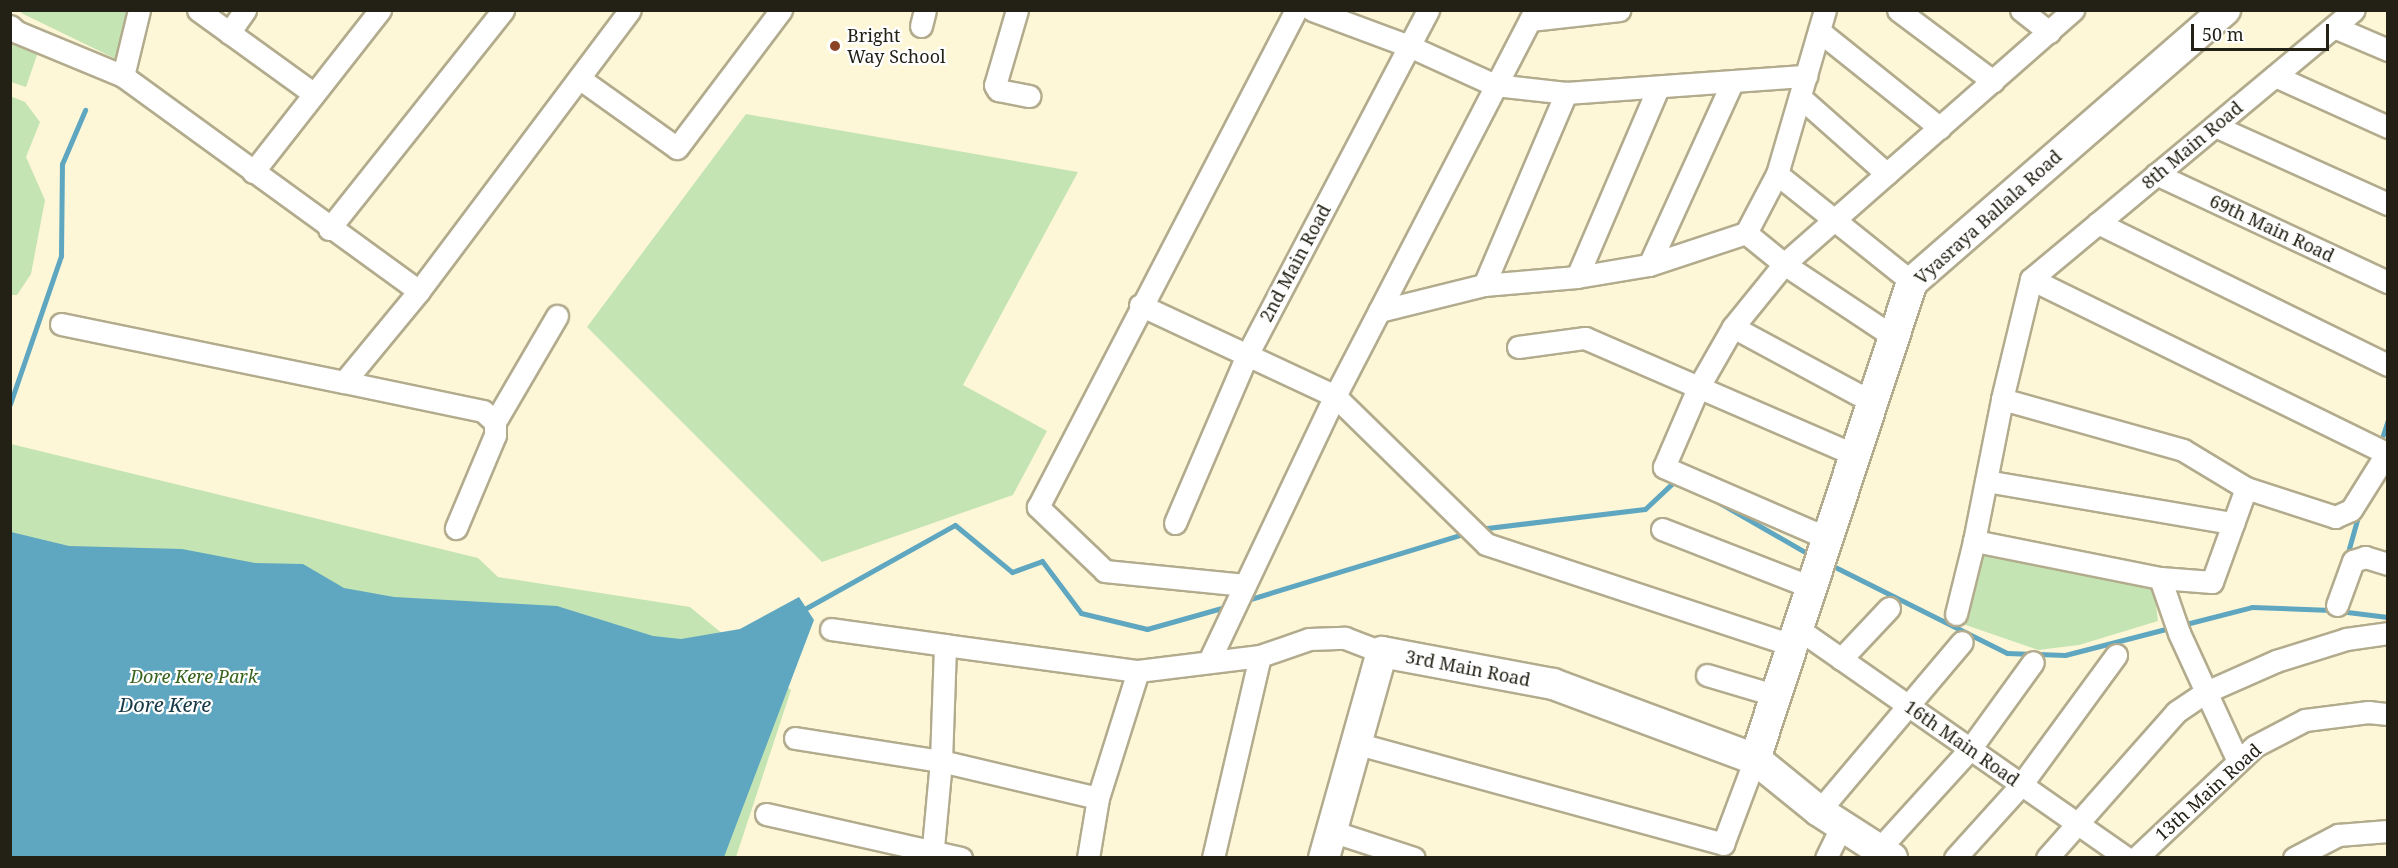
<!DOCTYPE html>
<style>
body{margin:0}
#map{position:relative;width:2398px;height:868px;overflow:hidden;background:#fef7d7;font-family:"Noto Serif",serif}
div>[style]{position:absolute}
[style*='--x']{left:calc(var(--x)*1px);top:calc(var(--y)*1px);width:calc(var(--w)*1px);rotate:calc(var(--a)*1deg)}
.green>*{inset:0;background:#c4e4b4}
.water>*{inset:0;background:#5fa6c0}
.stream>*{height:5px;margin:-2.5px;padding:0 2.5px;transform-origin:2.5px;border-radius:2.5px;background:#5fa6c0}
.roads{filter:drop-shadow(2px 0 #b2ab8d) drop-shadow(-2px 0 #b2ab8d) drop-shadow(0 2px #b2ab8d) drop-shadow(0 -2px #b2ab8d)}
.street>*{height:21px;margin:-10.5px;padding:0 10.5px;transform-origin:10.5px;border-radius:10.5px;background:#fff}
.secondary>*{height:30px;margin:-15px;padding:0 15px;transform-origin:15px;border-radius:15px;background:#fff}
.dots>*{width:16px;height:16px;translate:-50% -50%;box-sizing:border-box;border:3px solid #fff;border-radius:50%}
span{translate:-50% -50%;white-space:nowrap;text-align:center;line-height:1.15;-webkit-text-stroke:4.5px #fff;paint-order:stroke}
.poi-label{font-size:18px;color:#232115}
.left{translate:0 -50%;text-align:left}
.street-label{font-size:18px;color:#232115}
.park-label{font-size:18px;color:#39631d;font-style:italic}
.water-label{font-size:20px;color:#173945;font-style:italic}
.frame{position:absolute;inset:0;border:12px solid #232115;pointer-events:none}
.scale{position:absolute;left:2191px;top:24px;width:138px;height:27px;box-sizing:border-box;border:3px solid #232115;border-top:0;padding-left:8px;font-size:18px;line-height:21px;white-space:nowrap;color:#232115;-webkit-text-stroke:4px #fff;paint-order:stroke}
</style>
<div id="map">
<div class="green">
<div style="clip-path:polygon(23px 11px,23px 10px,128px 11px,116px 59px,21px 13px)"></div>
<div style="clip-path:polygon(10px 41px,38px 52px,26px 87px,11px 82px)"></div>
<div style="clip-path:polygon(10px 96px,25px 102px,40px 122px,26px 157px,45px 200px,31px 274px,17px 295px,11px 295px)"></div>
<div style="clip-path:polygon(746px 114px,1078px 172px,963px 385px,1047px 431px,1013px 495px,822px 562px,587px 327px)"></div>
<div style="clip-path:polygon(11px 444px,478px 558px,498px 577px,690px 607px,791px 690px,736px 857px,11px 858px)"></div>
<div style="clip-path:polygon(1979px 547px,2153px 581px,2158px 621px,2079px 645px,2038px 650px,1960px 623px)"></div>
</div>
<div class="water">
<div style="clip-path:polygon(11px 532px,69px 546px,182px 549px,255px 563px,303px 564px,344px 588px,394px 597px,557px 606px,653px 636px,681px 639px,740px 629px,799px 597px,814px 620px,724px 857px,11px 857px)"></div>
</div>
<div class="stream">
<div style="--x:10;--y:404;--w:157;--a:-71"></div>
<div style="--x:61;--y:256;--w:92;--a:-89.4"></div>
<div style="--x:62;--y:164;--w:59;--a:-66.9"></div>
<div style="--x:2383;--y:435;--w:16;--a:-72"></div>
<div style="--x:1711;--y:498;--w:116;--a:29.9"></div>
<div style="--x:1479;--y:529;--w:167;--a:-6.9"></div>
<div style="--x:1645;--y:509;--w:45;--a:-43.2"></div>
<div style="--x:2346;--y:559;--w:41;--a:-74.2"></div>
<div style="--x:1829;--y:564;--w:199;--a:26.6"></div>
<div style="--x:2007;--y:653;--w:58;--a:2"></div>
<div style="--x:2065;--y:655;--w:112;--a:-14.5"></div>
<div style="--x:1244;--y:601;--w:233;--a:-17"></div>
<div style="--x:801;--y:611;--w:176;--a:-29.2"></div>
<div style="--x:955;--y:525;--w:74;--a:39.5"></div>
<div style="--x:1012;--y:572;--w:32;--a:-20"></div>
<div style="--x:1042;--y:561;--w:65;--a:53.1"></div>
<div style="--x:1081;--y:613;--w:68;--a:13.6"></div>
<div style="--x:1147;--y:629;--w:85;--a:-15.7"></div>
<div style="--x:2182;--y:625;--w:72;--a:-14.4"></div>
<div style="--x:2252;--y:607;--w:79;--a:2.2"></div>
<div style="--x:2331;--y:610;--w:57;--a:7"></div>
</div>
<div class="roads">
<div class="street">
<div style="--x:139;--y:10;--w:68;--a:103.6"></div>
<div style="--x:123;--y:76;--w:366;--a:36"></div>
<div style="--x:419;--y:291;--w:351;--a:-53.1"></div>
<div style="--x:198;--y:10;--w:143;--a:35.9"></div>
<div style="--x:1017;--y:10;--w:78;--a:106.3"></div>
<div style="--x:995;--y:85;--w:6;--a:59"></div>
<div style="--x:998;--y:90;--w:32;--a:11"></div>
<div style="--x:1312;--y:10;--w:103;--a:20.4"></div>
<div style="--x:1409;--y:46;--w:94;--a:24.4"></div>
<div style="--x:1495;--y:85;--w:71;--a:6.4"></div>
<div style="--x:1566;--y:93;--w:241;--a:-4.1"></div>
<div style="--x:1898;--y:10;--w:119;--a:36.8"></div>
<div style="--x:2021;--y:10;--w:36;--a:38"></div>
<div style="--x:1530;--y:20;--w:90;--a:-6.4"></div>
<div style="--x:10;--y:26;--w:9;--a:41"></div>
<div style="--x:17;--y:32;--w:115;--a:22.5"></div>
<div style="--x:921;--y:26;--w:16;--a:-76"></div>
<div style="--x:2334;--y:27;--w:59;--a:23.1"></div>
<div style="--x:1819;--y:31;--w:155;--a:38.7"></div>
<div style="--x:229;--y:33;--w:28;--a:-55"></div>
<div style="--x:2275;--y:76;--w:124;--a:24.3"></div>
<div style="--x:579;--y:78;--w:120;--a:35.5"></div>
<div style="--x:677;--y:148;--w:173;--a:-53"></div>
<div style="--x:1800;--y:97;--w:116;--a:41.5"></div>
<div style="--x:2215;--y:126;--w:190;--a:24.3"></div>
<div style="--x:253;--y:172;--w:206;--a:-51.9"></div>
<div style="--x:1777;--y:174;--w:173;--a:38.7"></div>
<div style="--x:2156;--y:174;--w:256;--a:25"></div>
<div style="--x:2098;--y:223;--w:323;--a:26.1"></div>
<div style="--x:329;--y:229;--w:280;--a:-51.5"></div>
<div style="--x:1746;--y:233;--w:49;--a:39.2"></div>
<div style="--x:1784;--y:264;--w:132;--a:33.6"></div>
<div style="--x:1649;--y:265;--w:202;--a:-65.5"></div>
<div style="--x:1577;--y:277;--w:206;--a:-66.8"></div>
<div style="--x:2031;--y:279;--w:420;--a:-39.8"></div>
<div style="--x:2031;--y:279;--w:395;--a:26.1"></div>
<div style="--x:1484;--y:285;--w:209;--a:-66.9"></div>
<div style="--x:1140;--y:305;--w:215;--a:25"></div>
<div style="--x:1335;--y:396;--w:211;--a:44.4"></div>
<div style="--x:1486;--y:544;--w:321;--a:18.3"></div>
<div style="--x:1379;--y:311;--w:108;--a:-13.9"></div>
<div style="--x:1484;--y:285;--w:93;--a:-4.9"></div>
<div style="--x:1577;--y:277;--w:73;--a:-9.5"></div>
<div style="--x:1649;--y:265;--w:102;--a:-18.3"></div>
<div style="--x:1746;--y:233;--w:67;--a:-62.3"></div>
<div style="--x:1777;--y:174;--w:171;--a:-73.7"></div>
<div style="--x:61;--y:324;--w:289;--a:11.6"></div>
<div style="--x:344;--y:382;--w:118;--a:-50.5"></div>
<div style="--x:1733;--y:327;--w:158;--a:28.3"></div>
<div style="--x:1518;--y:347;--w:68;--a:-7.7"></div>
<div style="--x:1585;--y:338;--w:294;--a:23.4"></div>
<div style="--x:344;--y:382;--w:142;--a:11.8"></div>
<div style="--x:483;--y:411;--w:16;--a:43"></div>
<div style="--x:495;--y:422;--w:13;--a:90"></div>
<div style="--x:495;--y:435;--w:101;--a:112.8"></div>
<div style="--x:2002;--y:399;--w:188;--a:15.7"></div>
<div style="--x:2183;--y:450;--w:74;--a:31.1"></div>
<div style="--x:2246;--y:488;--w:100;--a:109.9"></div>
<div style="--x:2212;--y:582;--w:52;--a:-175.6"></div>
<div style="--x:2160;--y:578;--w:190;--a:-168.7"></div>
<div style="--x:1974;--y:541;--w:145;--a:-78.8"></div>
<div style="--x:2002;--y:399;--w:123;--a:-76.4"></div>
<div style="--x:495;--y:422;--w:123;--a:-59.7"></div>
<div style="--x:1986;--y:481;--w:251;--a:9.7"></div>
<div style="--x:2246;--y:488;--w:94;--a:18"></div>
<div style="--x:2335;--y:517;--w:17;--a:-24"></div>
<div style="--x:2351;--y:510;--w:70;--a:-57.9"></div>
<div style="--x:1175;--y:523;--w:183;--a:-66.8"></div>
<div style="--x:1247;--y:355;--w:390;--a:-62.3"></div>
<div style="--x:1662;--y:529;--w:160;--a:21.3"></div>
<div style="--x:1827;--y:538;--w:178;--a:-156.5"></div>
<div style="--x:1664;--y:467;--w:86;--a:-66.7"></div>
<div style="--x:1698;--y:388;--w:70;--a:-60.2"></div>
<div style="--x:1733;--y:327;--w:81;--a:-51"></div>
<div style="--x:1784;--y:264;--w:385;--a:-41.3"></div>
<div style="--x:2160;--y:578;--w:58;--a:70.9"></div>
<div style="--x:2179;--y:633;--w:141;--a:65.3"></div>
<div style="--x:1245;--y:585;--w:141;--a:-174.3"></div>
<div style="--x:1105;--y:571;--w:93;--a:-136.3"></div>
<div style="--x:1038;--y:507;--w:560;--a:-62.57"></div>
<div style="--x:2337;--y:605;--w:47;--a:-70"></div>
<div style="--x:2353;--y:561;--w:13;--a:-18"></div>
<div style="--x:2365;--y:557;--w:24;--a:17"></div>
<div style="--x:1956;--y:614;--w:75;--a:-76.1"></div>
<div style="--x:1797;--y:628;--w:402;--a:34.9"></div>
<div style="--x:831;--y:629;--w:115;--a:8"></div>
<div style="--x:1841;--y:659;--w:70;--a:-46.7"></div>
<div style="--x:1209;--y:661;--w:293;--a:-64.6"></div>
<div style="--x:1335;--y:396;--w:435;--a:-62.6"></div>
<div style="--x:1138;--y:671;--w:123;--a:-7"></div>
<div style="--x:1260;--y:656;--w:52;--a:-19.1"></div>
<div style="--x:1309;--y:639;--w:36;--a:-2"></div>
<div style="--x:1345;--y:638;--w:40;--a:21"></div>
<div style="--x:1707;--y:675;--w:70;--a:16.6"></div>
<div style="--x:795;--y:738;--w:148;--a:9"></div>
<div style="--x:941;--y:761;--w:161;--a:13.3"></div>
<div style="--x:1355;--y:743;--w:382;--a:15.3"></div>
<div style="--x:1723;--y:844;--w:91;--a:-69.4"></div>
<div style="--x:1819;--y:811;--w:221;--a:-49.8"></div>
<div style="--x:766;--y:814;--w:200;--a:12.7"></div>
<div style="--x:1331;--y:831;--w:87;--a:18"></div>
<div style="--x:1879;--y:849;--w:135;--a:-47.7"></div>
<div style="--x:1970;--y:749;--w:107;--a:-54.1"></div>
<div style="--x:932;--y:858;--w:97;--a:-84.7"></div>
<div style="--x:941;--y:761;--w:116;--a:-88"></div>
<div style="--x:945;--y:645;--w:195;--a:7.7"></div>
<div style="--x:1138;--y:671;--w:133;--a:107.5"></div>
<div style="--x:1098;--y:798;--w:61;--a:99.5"></div>
<div style="--x:1213;--y:858;--w:207;--a:-76.9"></div>
<div style="--x:1826;--y:858;--w:37;--a:-64"></div>
<div style="--x:1955;--y:858;--w:98;--a:-47.9"></div>
<div style="--x:2021;--y:785;--w:161;--a:-53.8"></div>
<div style="--x:2047;--y:858;--w:195;--a:-48.5"></div>
<div style="--x:2176;--y:712;--w:36;--a:-34"></div>
<div style="--x:2206;--y:692;--w:77;--a:-23.9"></div>
<div style="--x:2276;--y:661;--w:73;--a:-17.4"></div>
<div style="--x:2346;--y:639;--w:42;--a:-8.1"></div>
<div style="--x:2136;--y:858;--w:163;--a:-43.3"></div>
<div style="--x:2255;--y:746;--w:56;--a:-27.5"></div>
<div style="--x:2305;--y:720;--w:64;--a:-7.2"></div>
<div style="--x:2368;--y:712;--w:20;--a:6"></div>
<div style="--x:2294;--y:858;--w:50;--a:-27.6"></div>
<div style="--x:2338;--y:835;--w:50;--a:-4.6"></div>
</div>
<div class="secondary">
<div style="--x:1755;--y:759;--w:502;--a:-71.78"></div>
<div style="--x:1912;--y:282;--w:415;--a:-41"></div>
<div style="--x:1324;--y:858;--w:214;--a:-74.3"></div>
<div style="--x:1382;--y:652;--w:174;--a:10.6"></div>
<div style="--x:1553;--y:684;--w:215;--a:20.4"></div>
<div style="--x:1755;--y:759;--w:82;--a:39.1"></div>
<div style="--x:1819;--y:811;--w:87;--a:32.8"></div>
</div>
</div>
<div class="dots">
<div style="left:835px;top:46px;background:#8c4325"></div>
</div>
<div class="poi-label">
<span class="left" style="left:847px;top:46px">Bright<br>Way School</span>
</div>
<div class="street-label">
<span style="left:2192px;top:145px;rotate:-40deg">8th Main Road</span>
<span style="left:1988px;top:217px;rotate:-42deg">Vyasraya Ballala Road</span>
<span style="left:2272px;top:228px;rotate:25deg">69th Main Road</span>
<span style="left:1295px;top:263px;rotate:-62deg">2nd Main Road</span>
<span style="left:1468px;top:668px;rotate:11deg">3rd Main Road</span>
<span style="left:1962px;top:743px;rotate:35deg">16th Main Road</span>
<span style="left:2208px;top:792px;rotate:-42deg">13th Main Road</span>
</div>
<div class="park-label">
<span style="left:194px;top:676px">Dore Kere Park</span>
</div>
<div class="water-label">
<span style="left:165px;top:704px">Dore Kere</span>
</div>
<div class="frame"></div>
<div class="scale">50 m</div>
</div>
